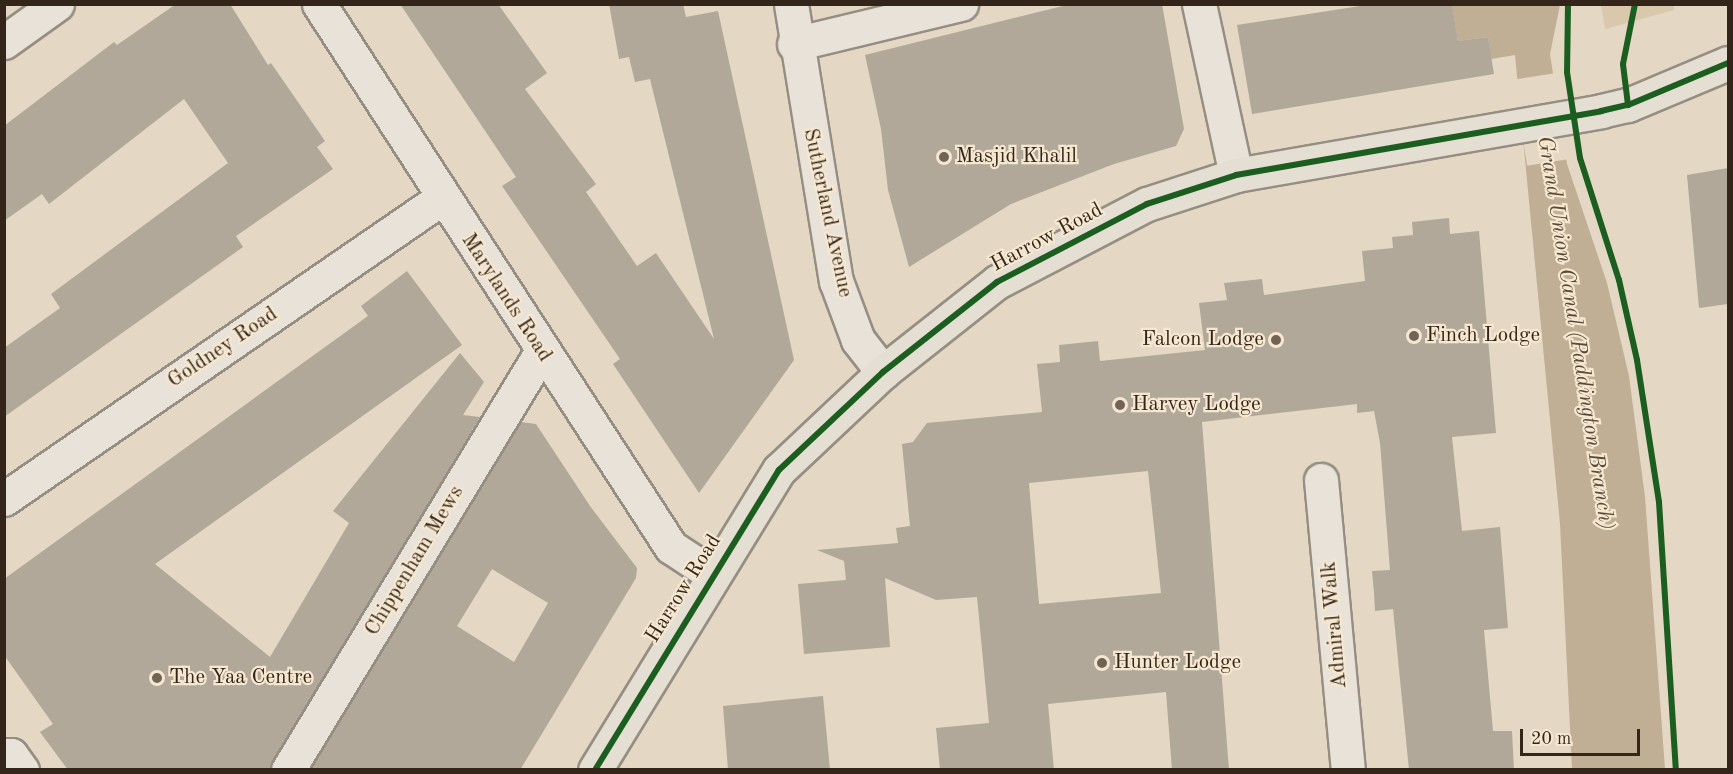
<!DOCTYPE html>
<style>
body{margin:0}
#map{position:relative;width:1733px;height:774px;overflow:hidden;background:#e4d7c3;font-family:"Old Standard TT",serif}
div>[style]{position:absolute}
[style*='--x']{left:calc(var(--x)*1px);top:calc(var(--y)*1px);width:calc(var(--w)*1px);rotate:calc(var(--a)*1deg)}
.green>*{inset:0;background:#dac8ad}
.water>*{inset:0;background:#c0ae95}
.pier>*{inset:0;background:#e4d7c3;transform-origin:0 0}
.building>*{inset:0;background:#b1a89a}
.roads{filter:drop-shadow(2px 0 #968e82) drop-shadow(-2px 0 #968e82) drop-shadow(0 2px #968e82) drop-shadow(0 -2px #968e82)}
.minor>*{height:33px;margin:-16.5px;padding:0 16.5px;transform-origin:16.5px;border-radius:16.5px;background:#e9e2d8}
.tertiary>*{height:33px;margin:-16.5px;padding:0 16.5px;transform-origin:16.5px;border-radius:16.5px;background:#e9e2d8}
.primary>*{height:33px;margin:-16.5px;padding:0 16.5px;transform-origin:16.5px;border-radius:16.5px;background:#e5ded2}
.cycleway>*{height:6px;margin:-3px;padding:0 3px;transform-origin:3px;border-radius:3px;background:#1b5e20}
.dots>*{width:16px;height:16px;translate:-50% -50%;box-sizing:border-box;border:3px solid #f6e7d0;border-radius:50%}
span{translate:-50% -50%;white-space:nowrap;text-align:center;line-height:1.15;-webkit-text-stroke:4.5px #f6e7d0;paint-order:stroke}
.poi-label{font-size:21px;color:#33251a}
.left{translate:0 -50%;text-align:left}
.right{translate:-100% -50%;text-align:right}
.street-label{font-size:21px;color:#33251a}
.water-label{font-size:22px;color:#584939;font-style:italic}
.frame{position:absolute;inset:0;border:6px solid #33251a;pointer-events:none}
.scale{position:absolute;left:1520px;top:729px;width:120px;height:27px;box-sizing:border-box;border:3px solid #33251a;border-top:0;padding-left:8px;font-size:18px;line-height:21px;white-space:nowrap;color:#33251a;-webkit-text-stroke:4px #f6e7d0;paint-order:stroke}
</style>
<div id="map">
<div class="green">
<div style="clip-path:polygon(1601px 5px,1674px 5px,1674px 10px,1605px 29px)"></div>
</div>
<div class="water">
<div style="clip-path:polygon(1452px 5px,1560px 5px,1550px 54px,1567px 164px,1607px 283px,1629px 376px,1645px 497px,1665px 769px,1572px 769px,1560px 524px,1515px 55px,1491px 59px,1488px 37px,1458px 41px)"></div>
</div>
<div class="pier">
<div style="left:1556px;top:73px;width:87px;height:43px;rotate:81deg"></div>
</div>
<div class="building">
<div style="clip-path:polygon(176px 4px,230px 4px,268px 65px,271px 63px,325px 141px,317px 147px,333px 169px,236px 236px,243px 247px,4px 417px,4px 348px,60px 308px,51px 294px,228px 163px,184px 99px,49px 204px,42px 194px,4px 221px,4px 126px,114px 42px,117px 45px)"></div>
<div style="clip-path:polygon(400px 4px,498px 4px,547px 73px,525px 89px,596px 184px,586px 192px,637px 266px,656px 253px,714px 339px,650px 79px,635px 82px,629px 57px,619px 59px,609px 4px,683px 4px,686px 17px,718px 11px,794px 360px,699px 493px,613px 364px,620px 359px,502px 186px,516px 177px)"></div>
<div style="clip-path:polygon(1071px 4px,1162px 4px,1184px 129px,1176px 146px,1114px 164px,1011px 204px,909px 267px,888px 190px,881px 129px,865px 55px)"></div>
<div style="clip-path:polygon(1373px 4px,1452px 4px,1458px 41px,1488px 37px,1494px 74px,1252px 114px,1237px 25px)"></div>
<div style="clip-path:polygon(1728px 168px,1728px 304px,1699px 308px,1687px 175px)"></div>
<div style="clip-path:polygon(evenodd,1449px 218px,1450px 234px,1479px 231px,1496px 433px,1452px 437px,1462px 531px,1500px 527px,1508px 628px,1484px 630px,1493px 731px,1512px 731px,1514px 770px,1409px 770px,1393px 609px,1375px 611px,1374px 593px,1372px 571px,1390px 570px,1380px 443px,1374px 411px,1357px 413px,1357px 404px,1202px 422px,1229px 770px,1172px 770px,1166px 692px,1048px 704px,1054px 770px,940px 770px,936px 728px,989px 723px,977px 597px,936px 600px,885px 578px,890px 647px,804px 654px,798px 584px,846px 580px,844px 561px,817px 550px,898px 543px,896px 528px,910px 526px,902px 444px,913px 442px,927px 423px,1042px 412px,1037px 364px,1060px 362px,1059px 345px,1098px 341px,1100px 361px,1205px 350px,1199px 303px,1227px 300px,1224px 283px,1262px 279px,1264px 295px,1365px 281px,1362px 251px,1393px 248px,1392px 237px,1413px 235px,1412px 222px,1449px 218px,1148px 471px,1161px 593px,1039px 604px,1029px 483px,1148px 471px)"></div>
<div style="clip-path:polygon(407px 271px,462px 345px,155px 564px,270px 657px,349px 523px,333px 511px,460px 353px,484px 382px,463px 415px,480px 417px,269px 770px,68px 770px,40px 732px,53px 724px,4px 655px,4px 579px,368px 316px,361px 306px)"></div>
<div style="clip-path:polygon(evenodd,521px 422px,536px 424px,590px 506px,637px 568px,636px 578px,520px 770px,310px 770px,521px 422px,492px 569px,548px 603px,514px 662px,457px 626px,492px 569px)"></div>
<div style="clip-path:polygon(823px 696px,830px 770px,728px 770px,723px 706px)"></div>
</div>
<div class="roads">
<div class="minor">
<div style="--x:319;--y:4;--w:647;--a:57.05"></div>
<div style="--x:671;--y:547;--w:49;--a:33.4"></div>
<div style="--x:1199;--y:4;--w:175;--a:77.8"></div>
<div style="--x:4;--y:42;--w:65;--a:-35.6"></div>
<div style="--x:794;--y:44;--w:172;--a:-13.5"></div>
<div style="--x:1321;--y:480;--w:291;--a:84.7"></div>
<div style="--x:4;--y:499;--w:531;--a:-34.5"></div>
<div style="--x:4;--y:755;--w:7;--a:0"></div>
<div style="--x:11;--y:755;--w:19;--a:54"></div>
<div style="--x:288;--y:770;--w:489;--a:-58.8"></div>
</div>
<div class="tertiary">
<div style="--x:791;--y:4;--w:281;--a:80.8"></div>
<div style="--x:836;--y:281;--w:63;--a:69.6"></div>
<div style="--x:858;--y:340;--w:41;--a:52"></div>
</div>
<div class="primary">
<div style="--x:595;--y:770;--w:352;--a:-58.5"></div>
<div style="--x:779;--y:470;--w:143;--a:-43.3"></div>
<div style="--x:883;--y:372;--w:145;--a:-38.3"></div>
<div style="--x:997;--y:282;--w:169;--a:-27.5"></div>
<div style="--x:1147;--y:204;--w:94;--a:-18"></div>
<div style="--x:1236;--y:175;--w:371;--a:-9.9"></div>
<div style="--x:1601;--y:111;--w:28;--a:-13"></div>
<div style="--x:1628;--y:105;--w:108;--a:-22.8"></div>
</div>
</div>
<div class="cycleway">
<div style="--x:1568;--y:4;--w:68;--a:90.8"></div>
<div style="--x:1567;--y:72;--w:87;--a:81.4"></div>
<div style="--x:1580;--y:158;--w:128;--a:72.3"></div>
<div style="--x:1619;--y:280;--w:82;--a:77.3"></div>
<div style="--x:1637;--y:360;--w:144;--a:81.2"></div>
<div style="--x:1659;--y:502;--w:269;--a:86.4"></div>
<div style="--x:1628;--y:105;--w:41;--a:-97"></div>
<div style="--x:1623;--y:64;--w:61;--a:-78.7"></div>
<div style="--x:595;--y:770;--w:352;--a:-58.5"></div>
<div style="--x:779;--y:470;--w:143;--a:-43.3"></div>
<div style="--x:883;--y:372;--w:145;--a:-38.3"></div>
<div style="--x:997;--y:282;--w:169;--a:-27.5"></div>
<div style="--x:1147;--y:204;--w:94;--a:-18"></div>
<div style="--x:1236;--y:175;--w:371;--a:-9.9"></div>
<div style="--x:1601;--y:111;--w:28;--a:-13"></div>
<div style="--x:1628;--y:105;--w:108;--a:-22.8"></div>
</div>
<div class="dots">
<div style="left:944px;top:157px;background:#716355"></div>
<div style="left:1414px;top:336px;background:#716355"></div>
<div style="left:1276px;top:340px;background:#716355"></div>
<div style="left:1120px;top:405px;background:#716355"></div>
<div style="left:1102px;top:663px;background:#716355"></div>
<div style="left:157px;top:678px;background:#716355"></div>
</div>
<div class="poi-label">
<span class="left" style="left:956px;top:157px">Masjid Khalil</span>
<span class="left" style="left:1426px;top:336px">Finch Lodge</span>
<span class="right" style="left:1264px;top:340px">Falcon Lodge</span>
<span class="left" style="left:1132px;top:405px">Harvey Lodge</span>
<span class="left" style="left:1114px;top:663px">Hunter Lodge</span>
<span class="left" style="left:169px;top:678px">The Yaa Centre</span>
</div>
<div class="street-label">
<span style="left:827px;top:213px;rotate:78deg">Sutherland Avenue</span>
<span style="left:1047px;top:238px;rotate:-28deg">Harrow Road</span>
<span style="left:506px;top:298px;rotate:57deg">Marylands Road</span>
<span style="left:223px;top:348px;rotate:-34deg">Goldney Road</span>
<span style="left:415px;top:561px;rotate:-59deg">Chippenham Mews</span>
<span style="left:684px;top:589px;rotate:-58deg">Harrow Road</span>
<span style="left:1335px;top:625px;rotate:-95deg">Admiral Walk</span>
</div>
<div class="water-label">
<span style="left:1575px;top:333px;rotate:81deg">Grand Union Canal (Paddington Branch)</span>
</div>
<div class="frame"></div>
<div class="scale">20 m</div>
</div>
